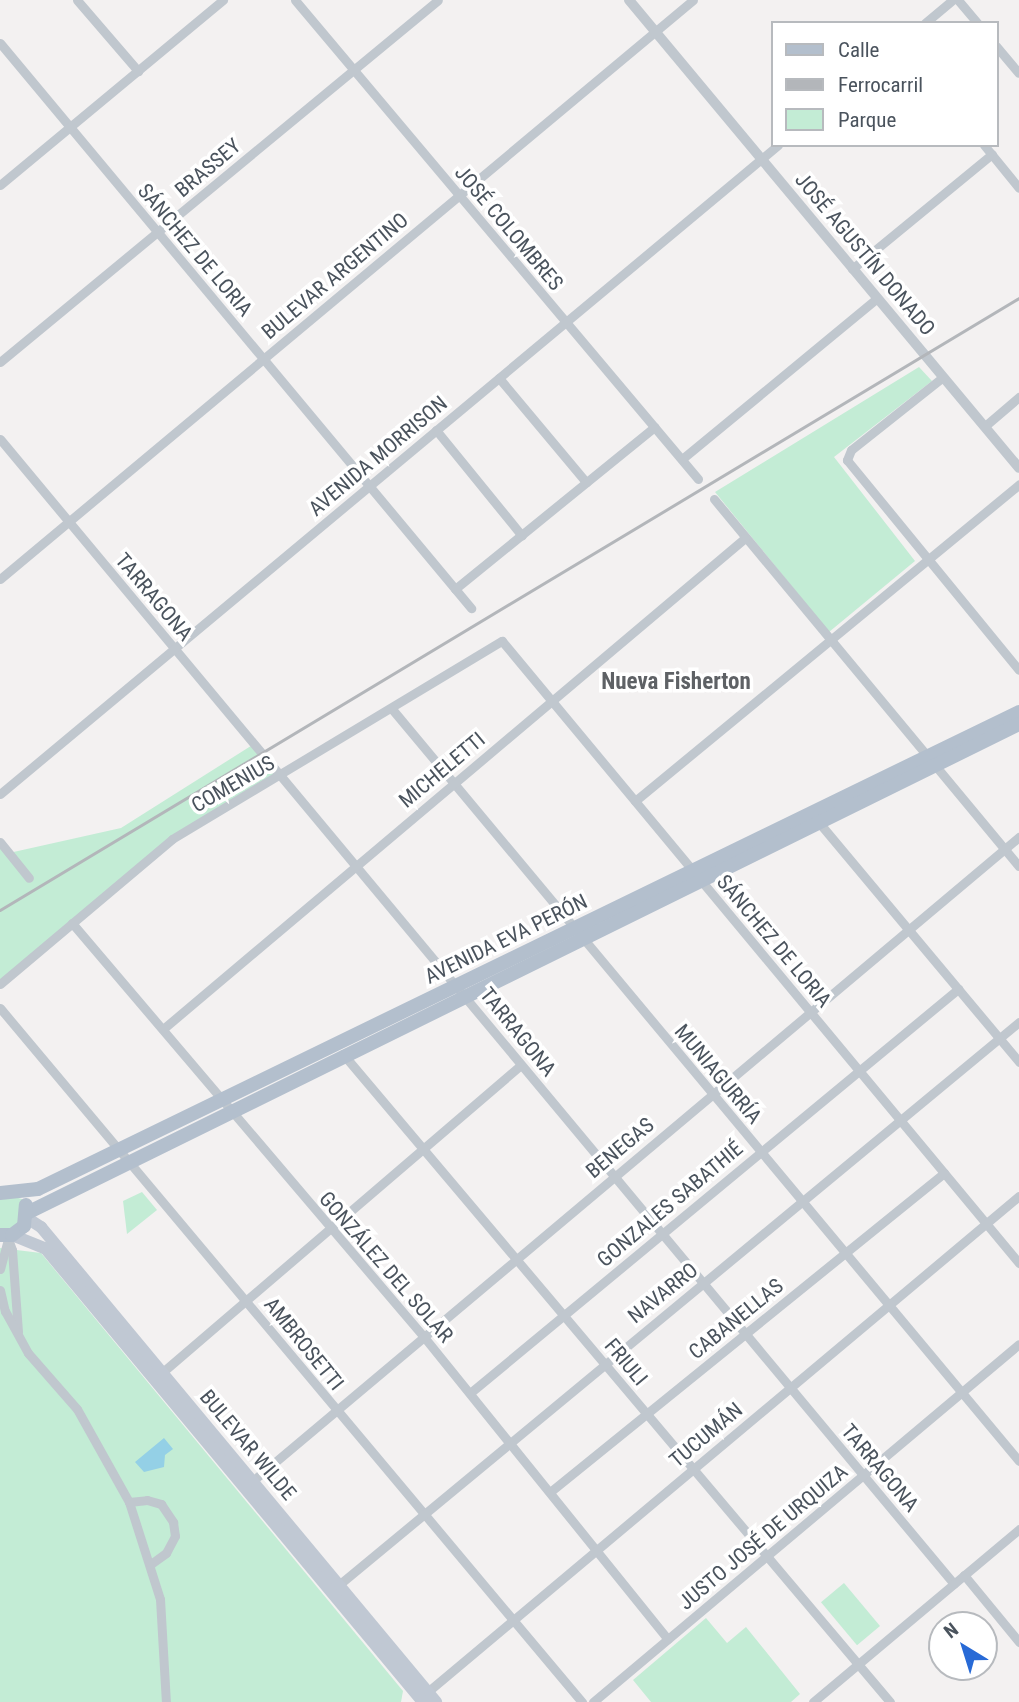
<!DOCTYPE html>
<meta charset="utf-8">
<style>
body{margin:0}
#map{position:relative;width:1019px;height:1702px;overflow:hidden;background:#f3f1f1;font-family:"Roboto Condensed",sans-serif}
div>[style]{position:absolute}
[style*='--x']{left:calc(var(--x)*1px);top:calc(var(--y)*1px);width:calc(var(--w)*1px);rotate:calc(var(--a)*1deg)}
.green>*{inset:0;background:#c3ecd5;transform-origin:0 0}
.water>*{inset:0;background:#94d0e6}
.minor>*{height:9px;margin:-4.5px;padding:0 4.5px;transform-origin:4.5px;border-radius:4.5px;background:#c0c7ce}
.tertiary>*{height:10px;margin:-5px;padding:0 5px;transform-origin:5px;border-radius:5px;background:#c0c7ce}
.secondary>*{height:12px;margin:-6px;padding:0 6px;transform-origin:6px;border-radius:6px;background:#c0c8d3}
.primary>*{height:14px;margin:-7px;padding:0 7px;transform-origin:7px;border-radius:7px;background:#b3bfcd}
.rail>*{height:2.5px;margin:-1.25px;padding:0 1.25px;transform-origin:1.25px;border-radius:1.25px;background:#b3b6ba}
span{translate:-50% -50%;white-space:nowrap;text-align:center;line-height:1.15;-webkit-text-stroke:7px #fff;paint-order:stroke}
.street-label{font-size:21px;color:#4a535d}
.neighbourhood-label{font-size:23px;color:#5e6165;font-weight:700}
.legend{position:absolute;left:771px;top:21px;width:228px;height:126px;box-sizing:border-box;background:#fff;border:2px solid #b7babe;margin:0;padding:9px 12px;list-style:none;font-size:21px;color:#4a535d}
.legend li{display:flex;align-items:center;gap:14px;height:35px}
.legend b{width:35px;border:2px solid #b7babe}
.north{position:absolute;left:928px;top:1611px;width:70px;height:70px;box-sizing:border-box;background:#fff;border:2px solid #b7babe;border-radius:50%;rotate:322deg;font-size:19px;font-weight:700;line-height:28px;text-align:center;color:#4a535d}
.north::after{content:'';display:block;margin:auto;width:24px;height:32px;background:#286ad6;clip-path:polygon(50% 0,100% 100%,50% 72%,0 100%)}
</style>
<div id="map">
<div class="green">
<div style="clip-path:polygon(919px 367px,932px 381px,834px 457px,915px 561px,829px 632px,715px 492px)"></div>
<div style="clip-path:polygon(254px 744px,282px 777px,172px 839px,0 984px,0 842px,9px 853px,121px 828px)"></div>
<div style="clip-path:polygon(142px 1192px,157px 1210px,127px 1234px,123px 1201px)"></div>
<div style="clip-path:polygon(0 1193px,22px 1199px,27px 1218px,0 1235px)"></div>
<div style="clip-path:polygon(0 1248px,41px 1253px,403px 1691px,401px 1702px,0 1702px)"></div>
<div style="left:844px;top:1583px;width:56px;height:30px;rotate:50deg"></div>
<div style="clip-path:polygon(706px 1618px,727px 1643px,746px 1627px,800px 1694px,791px 1702px,651px 1702px,633px 1680px)"></div>
</div>
<div class="water">
<div style="clip-path:polygon(164px 1438px,173px 1449px,165px 1455px,164px 1467px,144px 1472px,135px 1462px)"></div>
</div>
<div class="minor">
<div style="--x:77;--y:0;--w:94;--a:49.3"></div>
<div style="--x:295;--y:0;--w:626;--a:49.92"></div>
<div style="--x:958;--y:0;--w:30;--a:50"></div>
<div style="--x:925;--y:23;--w:35;--a:-40"></div>
<div style="--x:0;--y:43;--w:736;--a:50.18"></div>
<div style="--x:996;--y:46;--w:35;--a:50"></div>
<div style="--x:984;--y:145;--w:55;--a:50.9"></div>
<div style="--x:0;--y:185;--w:290;--a:-39.7"></div>
<div style="--x:852;--y:269;--w:181;--a:-39.4"></div>
<div style="--x:0;--y:362;--w:568;--a:-39.57"></div>
<div style="--x:943;--y:377;--w:117;--a:141.6"></div>
<div style="--x:851;--y:450;--w:11;--a:112"></div>
<div style="--x:847;--y:460;--w:271;--a:50.7"></div>
<div style="--x:499;--y:378;--w:136;--a:50.1"></div>
<div style="--x:985;--y:426;--w:45;--a:-40.5"></div>
<div style="--x:436;--y:430;--w:136;--a:50.9"></div>
<div style="--x:0;--y:439;--w:1490;--a:50.2"></div>
<div style="--x:682;--y:459;--w:253;--a:-39.5"></div>
<div style="--x:714;--y:499;--w:477;--a:50.3"></div>
<div style="--x:0;--y:579;--w:903;--a:-39.88"></div>
<div style="--x:455;--y:589;--w:257;--a:-39.1"></div>
<div style="--x:392;--y:709;--w:979;--a:50.18"></div>
<div style="--x:0;--y:794;--w:1013;--a:-39.83"></div>
<div style="--x:635;--y:801;--w:498;--a:-39.5"></div>
<div style="--x:816;--y:819;--w:317;--a:50.1"></div>
<div style="--x:0;--y:842;--w:46;--a:51.1"></div>
<div style="--x:72;--y:923;--w:543;--a:49.63"></div>
<div style="--x:424;--y:1337;--w:388;--a:51.1"></div>
<div style="--x:0;--y:984;--w:225;--a:-40.1"></div>
<div style="--x:172;--y:839;--w:385;--a:-31"></div>
<div style="--x:502;--y:641;--w:809;--a:50.27"></div>
<div style="--x:0;--y:1008;--w:906;--a:50.02"></div>
<div style="--x:163;--y:1029;--w:761;--a:-40.15"></div>
<div style="--x:343;--y:1054;--w:848;--a:49.83"></div>
<div style="--x:7;--y:1236;--w:15;--a:70"></div>
<div style="--x:12;--y:1250;--w:82;--a:85.8"></div>
<div style="--x:0;--y:1269;--w:28;--a:-75"></div>
<div style="--x:0;--y:1290;--w:22;--a:77"></div>
<div style="--x:5;--y:1311;--w:48;--a:61.3"></div>
<div style="--x:28;--y:1353;--w:74;--a:48.8"></div>
<div style="--x:77;--y:1409;--w:107;--a:60.8"></div>
<div style="--x:129;--y:1502;--w:102;--a:72.3"></div>
<div style="--x:160;--y:1599;--w:103;--a:86.7"></div>
<div style="--x:158;--y:1376;--w:478;--a:-40.6"></div>
<div style="--x:470;--y:1393;--w:634;--a:-39.62"></div>
<div style="--x:249;--y:1484;--w:1006;--a:-40.04"></div>
<div style="--x:550;--y:1492;--w:507;--a:-39"></div>
<div style="--x:129;--y:1502;--w:18;--a:-6"></div>
<div style="--x:147;--y:1500;--w:15;--a:16"></div>
<div style="--x:161;--y:1504;--w:22;--a:56"></div>
<div style="--x:173;--y:1522;--w:14;--a:82"></div>
<div style="--x:175;--y:1536;--w:19;--a:118"></div>
<div style="--x:166;--y:1553;--w:19;--a:144"></div>
<div style="--x:964;--y:1575;--w:87;--a:50.6"></div>
<div style="--x:335;--y:1588;--w:888;--a:-39.61"></div>
<div style="--x:425;--y:1694;--w:775;--a:-39.98"></div>
<div style="--x:593;--y:1702;--w:556;--a:-40.04"></div>
<div style="--x:813;--y:1702;--w:269;--a:-40"></div>
</div>
<div class="tertiary">
<div style="--x:629;--y:0;--w:609;--a:50.19"></div>
</div>
<div class="secondary">
<div style="--x:27;--y:1218;--w:17;--a:33"></div>
<div style="--x:41;--y:1227;--w:618;--a:50.25"></div>
<div style="--x:12;--y:1235;--w:35;--a:22"></div>
<div style="--x:45;--y:1248;--w:591;--a:50.22"></div>
</div>
<div class="primary">
<div style="--x:0;--y:1193;--w:38;--a:-6"></div>
<div style="--x:38;--y:1189;--w:1091;--a:-25.93"></div>
<div style="--x:27;--y:1213;--w:1106;--a:-26.24"></div>
<div style="--x:0;--y:1235;--w:12;--a:0"></div>
<div style="--x:12;--y:1235;--w:15;--a:-37"></div>
<div style="--x:24;--y:1226;--w:21;--a:-85"></div>
</div>
<div class="rail">
<div style="--x:0;--y:910;--w:1189;--a:-30.99"></div>
</div>
<div class="street-label">
<span style="left:208px;top:168px;rotate:-40deg">BRASSEY</span>
<span style="left:509px;top:228px;rotate:50deg">JOSÉ COLOMBRES</span>
<span style="left:195px;top:250px;rotate:50deg">SÁNCHEZ DE LORIA</span>
<span style="left:865px;top:254px;rotate:50deg">JOSÉ AGUSTÍN DONADO</span>
<span style="left:335px;top:276px;rotate:-40deg">BULEVAR ARGENTINO</span>
<span style="left:378px;top:456px;rotate:-40deg">AVENIDA MORRISON</span>
<span style="left:154px;top:597px;rotate:50deg">TARRAGONA</span>
<span style="left:442px;top:770px;rotate:-40deg">MICHELETTI</span>
<span style="left:233px;top:784px;rotate:-30deg">COMENIUS</span>
<span style="left:506px;top:939px;rotate:-26deg">AVENIDA EVA PERÓN</span>
<span style="left:774px;top:941px;rotate:50deg">SÁNCHEZ DE LORIA</span>
<span style="left:518px;top:1032px;rotate:51deg">TARRAGONA</span>
<span style="left:718px;top:1074px;rotate:50deg">MUNIAGURRÍA</span>
<span style="left:620px;top:1148px;rotate:-40deg">BENEGAS</span>
<span style="left:670px;top:1204px;rotate:-40deg">GONZALES SABATHIÉ</span>
<span style="left:386px;top:1267px;rotate:49deg">GONZÁLEZ DEL SOLAR</span>
<span style="left:663px;top:1293px;rotate:-39deg">NAVARRO</span>
<span style="left:736px;top:1319px;rotate:-39deg">CABANELLAS</span>
<span style="left:304px;top:1344px;rotate:51deg">AMBROSETTI</span>
<span style="left:626px;top:1362px;rotate:50deg">FRIULI</span>
<span style="left:706px;top:1435px;rotate:-40deg">TUCUMÁN</span>
<span style="left:248px;top:1445px;rotate:50deg">BULEVAR WILDE</span>
<span style="left:880px;top:1468px;rotate:50deg">TARRAGONA</span>
<span style="left:763px;top:1537px;rotate:-40deg">JUSTO JOSÉ DE URQUIZA</span>
</div>
<div class="neighbourhood-label">
<span style="left:676px;top:682px">Nueva Fisherton</span>
</div>
<ul class="legend">
<li><b style="height:9px;background:#b3bfcd"></b>Calle</li>
<li><b style="height:9px;background:#b3b6ba"></b>Ferrocarril</li>
<li><b style="height:19px;background:#c3ecd5"></b>Parque</li>
</ul>
<div class="north">N</div>
</div>
